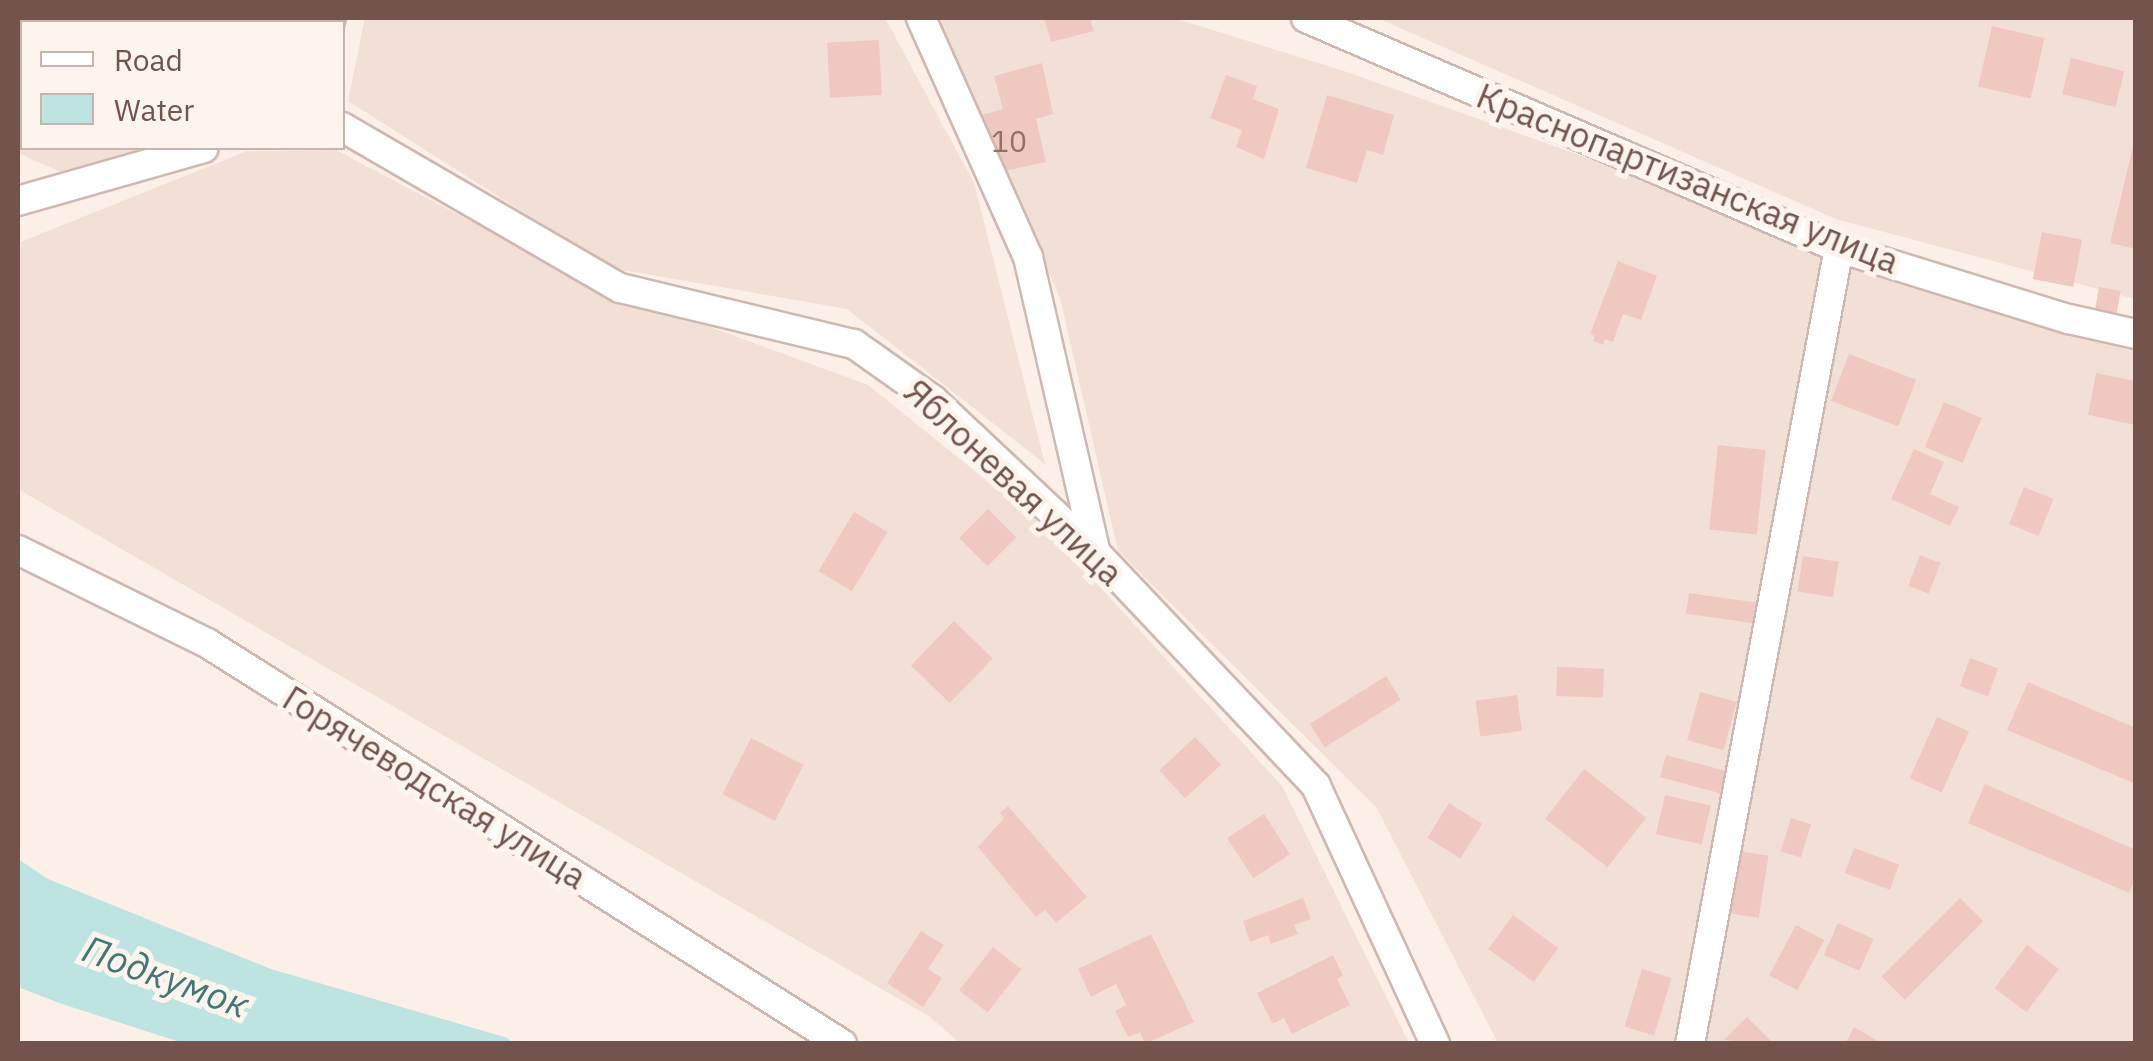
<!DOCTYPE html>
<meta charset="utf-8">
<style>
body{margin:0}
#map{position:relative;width:2153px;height:1061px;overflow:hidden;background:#fbefe8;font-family:"IBM Plex Sans",sans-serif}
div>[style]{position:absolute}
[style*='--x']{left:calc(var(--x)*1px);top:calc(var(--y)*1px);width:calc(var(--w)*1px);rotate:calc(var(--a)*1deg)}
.residential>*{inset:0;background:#f2e0d7}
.water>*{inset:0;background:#bde4e1}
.building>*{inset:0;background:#efc9c1;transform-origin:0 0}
.roads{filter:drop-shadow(2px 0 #cfb8b1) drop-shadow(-2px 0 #cfb8b1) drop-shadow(0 2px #cfb8b1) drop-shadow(0 -2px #cfb8b1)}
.lane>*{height:14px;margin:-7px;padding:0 7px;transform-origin:7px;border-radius:7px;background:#fff}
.street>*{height:28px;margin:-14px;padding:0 14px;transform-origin:14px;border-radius:14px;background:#fff}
span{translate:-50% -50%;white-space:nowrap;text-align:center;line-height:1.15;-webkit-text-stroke:10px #fef4ee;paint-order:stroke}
.number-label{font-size:30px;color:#93706a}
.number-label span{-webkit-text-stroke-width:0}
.street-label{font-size:35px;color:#74534d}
.water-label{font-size:38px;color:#427875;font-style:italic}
.frame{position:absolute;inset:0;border:20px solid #74534d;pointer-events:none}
.legend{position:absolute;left:20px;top:20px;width:325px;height:130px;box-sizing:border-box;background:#fef4ee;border:2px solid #c7b4ae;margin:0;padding:12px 18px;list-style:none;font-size:30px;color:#74534d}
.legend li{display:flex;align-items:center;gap:20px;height:50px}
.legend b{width:50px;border:2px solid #c7b4ae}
</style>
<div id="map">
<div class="residential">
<div style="clip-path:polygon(18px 18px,312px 18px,311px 22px,22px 22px,22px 148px,154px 148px,67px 175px,18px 153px)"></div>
<div style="clip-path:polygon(365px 18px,885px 18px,974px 183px,1045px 464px,847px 309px,611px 268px,348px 101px)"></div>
<div style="clip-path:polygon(934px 18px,1174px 18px,1347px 72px,1839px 248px,2135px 334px,2135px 1043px,1498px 1043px,1376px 807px,1118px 551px,1060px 298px)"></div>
<div style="clip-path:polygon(1377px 18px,2135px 18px,2135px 299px,1836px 219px)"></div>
<div style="clip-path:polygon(336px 150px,580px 279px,868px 385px,1048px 530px,1282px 786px,1409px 1043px,960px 1043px,930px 1017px,18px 489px,18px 243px,247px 151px)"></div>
</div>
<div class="water">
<div style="clip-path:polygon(18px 859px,48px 879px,271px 969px,508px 1038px,511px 1043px,183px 1043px,62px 1004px,18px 987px)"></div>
</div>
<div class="building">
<div style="clip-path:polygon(1044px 18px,1090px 18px,1094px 31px,1051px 42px)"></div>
<div style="left:1992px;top:26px;width:54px;height:62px;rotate:13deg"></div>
<div style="left:879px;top:40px;width:55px;height:52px;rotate:87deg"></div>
<div style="left:2071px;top:58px;width:55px;height:37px;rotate:14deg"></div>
<div style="clip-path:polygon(1042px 63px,1053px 114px,1036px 119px,1046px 162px,987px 175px,971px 118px,1003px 109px,994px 76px)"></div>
<div style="clip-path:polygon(1226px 75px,1257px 86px,1253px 99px,1279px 109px,1264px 159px,1236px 147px,1242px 130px,1210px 118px)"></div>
<div style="clip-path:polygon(1327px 95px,1394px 115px,1383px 155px,1367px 150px,1357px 183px,1306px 168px)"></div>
<div style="clip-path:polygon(2134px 142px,2136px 142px,2136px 249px,2110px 243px)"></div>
<div style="left:2042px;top:232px;width:41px;height:48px;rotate:11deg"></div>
<div style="clip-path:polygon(1618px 261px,1657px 276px,1641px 320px,1623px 314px,1613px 342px,1605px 339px,1603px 345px,1593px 341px,1595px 336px,1590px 334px)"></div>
<div style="left:2099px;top:287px;width:22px;height:25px;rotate:10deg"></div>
<div style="left:1849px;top:354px;width:72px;height:50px;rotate:21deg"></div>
<div style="clip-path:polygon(2096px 373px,2136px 381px,2136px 425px,2088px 415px)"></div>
<div style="left:1944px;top:402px;width:41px;height:49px;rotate:23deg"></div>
<div style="left:1718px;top:445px;width:48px;height:85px;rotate:6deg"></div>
<div style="clip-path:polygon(1914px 449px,1944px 462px,1930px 494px,1959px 507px,1950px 526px,1891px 499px)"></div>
<div style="left:2024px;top:487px;width:32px;height:40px;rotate:22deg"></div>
<div style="left:988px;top:509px;width:40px;height:41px;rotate:45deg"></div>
<div style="left:854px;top:512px;width:39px;height:69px;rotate:31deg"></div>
<div style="left:1920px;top:555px;width:22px;height:33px;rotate:21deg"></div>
<div style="left:1803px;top:556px;width:36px;height:36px;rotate:9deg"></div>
<div style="left:1689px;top:593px;width:70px;height:21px;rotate:8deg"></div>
<div style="left:954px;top:621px;width:54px;height:62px;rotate:44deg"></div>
<div style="left:1970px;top:658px;width:30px;height:30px;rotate:20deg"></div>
<div style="left:1557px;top:667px;width:47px;height:29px;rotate:2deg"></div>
<div style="left:1386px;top:676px;width:28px;height:90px;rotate:58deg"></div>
<div style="clip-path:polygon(2028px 682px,2136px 728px,2136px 784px,2007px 730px)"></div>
<div style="left:1700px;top:692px;width:38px;height:50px;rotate:15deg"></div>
<div style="left:1517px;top:695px;width:36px;height:42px;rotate:82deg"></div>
<div style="left:1937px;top:717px;width:35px;height:67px;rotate:24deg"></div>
<div style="left:1195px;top:737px;width:38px;height:49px;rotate:47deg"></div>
<div style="left:751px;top:738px;width:59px;height:63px;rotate:27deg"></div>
<div style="left:1666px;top:755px;width:68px;height:23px;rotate:15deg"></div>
<div style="left:1584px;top:769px;width:79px;height:63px;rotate:38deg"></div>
<div style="clip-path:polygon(1985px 784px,2136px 850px,2136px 877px,2129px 893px,1968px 823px)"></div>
<div style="left:1665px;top:795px;width:47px;height:40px;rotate:13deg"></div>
<div style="left:1449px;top:803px;width:39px;height:41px;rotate:32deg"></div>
<div style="clip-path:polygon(1008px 806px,1087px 897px,1056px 923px,1045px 910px,1036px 917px,978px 847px,1004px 818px,1000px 813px)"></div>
<div style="left:1264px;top:814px;width:48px;height:44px;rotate:57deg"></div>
<div style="left:1791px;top:818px;width:21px;height:35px;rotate:17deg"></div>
<div style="left:1854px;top:848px;width:48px;height:27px;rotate:20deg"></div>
<div style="left:1739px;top:851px;width:30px;height:63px;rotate:9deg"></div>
<div style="clip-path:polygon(1303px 898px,1311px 919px,1294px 925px,1298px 934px,1271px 944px,1268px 935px,1250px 942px,1243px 921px)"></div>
<div style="left:1960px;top:898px;width:33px;height:111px;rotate:45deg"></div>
<div style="left:1513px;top:915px;width:56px;height:42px;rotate:36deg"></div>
<div style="left:1838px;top:923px;width:39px;height:35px;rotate:24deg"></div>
<div style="left:1796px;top:925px;width:32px;height:57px;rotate:28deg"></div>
<div style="clip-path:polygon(921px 931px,944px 945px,928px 969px,942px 978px,923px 1007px,887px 983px)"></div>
<div style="clip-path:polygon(1151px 934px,1194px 1022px,1145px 1044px,1140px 1032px,1128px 1037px,1115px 1011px,1126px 1005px,1116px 984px,1091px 997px,1078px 969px)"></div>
<div style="left:2027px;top:945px;width:40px;height:54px;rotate:37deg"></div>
<div style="left:993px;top:947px;width:36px;height:55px;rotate:38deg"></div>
<div style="clip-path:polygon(1333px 955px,1343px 976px,1337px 979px,1350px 1005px,1292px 1034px,1284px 1018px,1273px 1024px,1257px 993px)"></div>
<div style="left:1642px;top:969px;width:31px;height:60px;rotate:17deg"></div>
<div style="clip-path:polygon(1747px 1017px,1774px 1044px,1724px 1040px)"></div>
<div style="clip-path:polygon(1854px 1027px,1883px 1044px,1845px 1044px)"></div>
</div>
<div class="roads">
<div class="lane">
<div style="--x:337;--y:22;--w:4;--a:-76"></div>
</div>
<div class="street">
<div style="--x:921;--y:18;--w:262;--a:65.9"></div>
<div style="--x:1028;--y:257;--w:304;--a:77.1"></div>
<div style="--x:1306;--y:18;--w:581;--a:23.34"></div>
<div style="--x:1839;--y:248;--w:241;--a:17.2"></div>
<div style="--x:2069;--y:319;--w:69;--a:12.6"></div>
<div style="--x:342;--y:127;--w:321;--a:30.1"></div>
<div style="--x:620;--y:288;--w:241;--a:13.5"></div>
<div style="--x:854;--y:344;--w:97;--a:35.3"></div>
<div style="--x:933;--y:400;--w:224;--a:43.2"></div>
<div style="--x:1096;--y:553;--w:320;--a:46.6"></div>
<div style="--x:1316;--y:786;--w:284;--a:65.2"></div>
<div style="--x:18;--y:201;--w:193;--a:-15.9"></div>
<div style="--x:18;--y:550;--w:211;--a:26.2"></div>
<div style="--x:207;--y:643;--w:751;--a:32.27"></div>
<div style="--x:1690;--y:1044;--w:810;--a:-79.4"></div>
</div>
</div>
<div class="number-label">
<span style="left:1009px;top:141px">10</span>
</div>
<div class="street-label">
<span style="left:1688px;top:178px;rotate:22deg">Краснопартизанская улица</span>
<span style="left:1014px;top:482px;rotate:43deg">Яблоневая улица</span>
<span style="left:435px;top:787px;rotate:32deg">Горячеводская улица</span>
</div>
<div class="water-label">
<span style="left:166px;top:976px;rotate:20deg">Подкумок</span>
</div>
<div class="frame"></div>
<ul class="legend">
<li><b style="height:12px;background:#fff"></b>Road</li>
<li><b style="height:28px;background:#bde4e1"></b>Water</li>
</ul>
</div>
